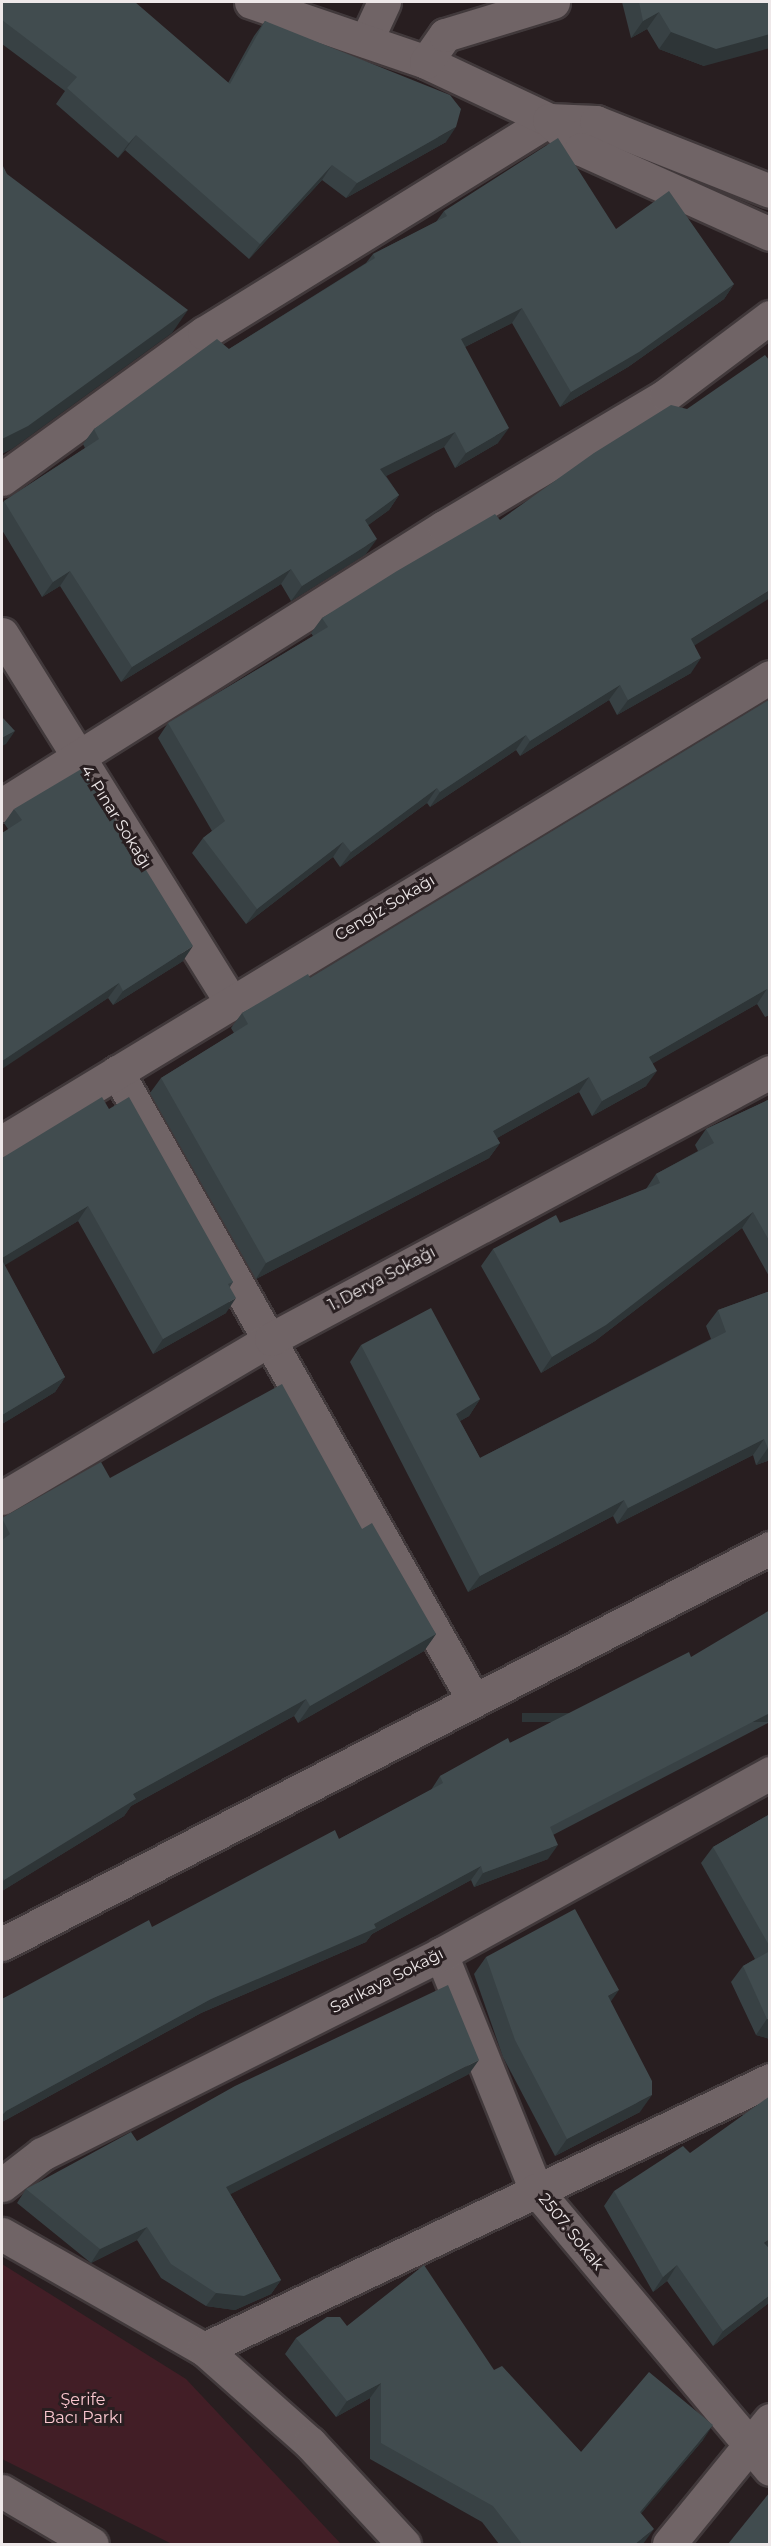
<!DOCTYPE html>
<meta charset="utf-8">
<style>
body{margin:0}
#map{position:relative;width:771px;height:2546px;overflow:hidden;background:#281e20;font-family:Montserrat,sans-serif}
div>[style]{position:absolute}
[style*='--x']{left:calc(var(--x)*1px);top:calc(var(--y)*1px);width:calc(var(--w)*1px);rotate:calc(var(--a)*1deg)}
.green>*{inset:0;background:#421e26}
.roads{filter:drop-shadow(2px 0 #41393b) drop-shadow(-2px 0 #41393b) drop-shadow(0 2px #41393b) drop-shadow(0 -2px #41393b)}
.minor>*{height:33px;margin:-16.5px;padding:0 16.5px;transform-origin:16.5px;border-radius:16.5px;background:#706466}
.tertiary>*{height:33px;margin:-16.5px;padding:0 16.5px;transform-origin:16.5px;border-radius:16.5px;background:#706466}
.wall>*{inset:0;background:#384144}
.shaded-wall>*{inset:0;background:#2e3537;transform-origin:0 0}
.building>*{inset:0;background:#414c4f}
span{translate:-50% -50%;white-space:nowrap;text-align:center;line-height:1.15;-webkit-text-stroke:6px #281e20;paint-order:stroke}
.street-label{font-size:16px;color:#eee8e9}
.park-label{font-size:16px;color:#fac7cf}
.frame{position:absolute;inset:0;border:3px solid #eee8e9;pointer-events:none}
</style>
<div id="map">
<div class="green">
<div style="clip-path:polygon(2px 2264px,186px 2379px,341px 2544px,172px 2544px,2px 2459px)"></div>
</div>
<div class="roads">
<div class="minor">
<div style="--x:366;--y:41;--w:43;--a:-65.2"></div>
<div style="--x:2;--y:479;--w:249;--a:-35.9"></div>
<div style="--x:204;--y:333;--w:405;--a:-31.7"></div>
<div style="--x:2;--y:634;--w:432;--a:58.1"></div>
<div style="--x:2;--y:805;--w:522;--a:-32.17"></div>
<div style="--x:444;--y:527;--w:258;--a:-30.7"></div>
<div style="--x:666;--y:395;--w:130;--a:-36.9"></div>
<div style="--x:117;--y:1072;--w:721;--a:60.41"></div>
<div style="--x:2;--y:1498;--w:312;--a:-30.6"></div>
<div style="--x:271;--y:1339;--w:566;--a:-28.15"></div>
<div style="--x:2;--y:1944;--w:864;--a:-27.28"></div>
<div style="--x:441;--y:1954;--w:254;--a:68.1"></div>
<div style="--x:536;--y:2190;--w:364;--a:50"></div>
<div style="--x:2;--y:2185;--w:51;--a:-37.8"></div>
<div style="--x:42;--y:2154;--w:446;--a:-26.6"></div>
<div style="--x:441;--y:1954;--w:376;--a:-28.8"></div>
<div style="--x:2;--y:2234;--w:232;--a:29.7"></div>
<div style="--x:204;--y:2349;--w:142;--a:41.6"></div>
<div style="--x:310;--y:2443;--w:138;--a:47.1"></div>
<div style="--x:204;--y:2349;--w:627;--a:-25.42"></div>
<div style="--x:669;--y:2544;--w:160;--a:-50.8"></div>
</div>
<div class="tertiary">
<div style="--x:251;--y:2;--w:185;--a:18.9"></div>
<div style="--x:426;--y:62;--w:136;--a:25.2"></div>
<div style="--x:549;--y:120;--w:47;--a:2.4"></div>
<div style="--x:596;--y:122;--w:187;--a:21.6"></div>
<div style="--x:426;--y:62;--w:33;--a:-55"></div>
<div style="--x:445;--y:35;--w:113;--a:-17"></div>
<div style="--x:549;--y:120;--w:43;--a:42.2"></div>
<div style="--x:581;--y:149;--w:207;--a:24.2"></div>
<div style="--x:2;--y:1142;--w:898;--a:-31.19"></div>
<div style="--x:2;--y:2491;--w:104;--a:30.5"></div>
</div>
</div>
<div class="wall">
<div style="clip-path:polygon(2px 2px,228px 83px,254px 36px,265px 21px,446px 142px,346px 198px,322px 180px,249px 259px,125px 150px,118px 158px,56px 104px,65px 91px,2px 44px)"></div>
<div style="clip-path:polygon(622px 2px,770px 2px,704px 66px,659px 49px,647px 29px,631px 38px)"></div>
<div style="clip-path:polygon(444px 211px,616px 229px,734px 284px,724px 299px,628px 367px,560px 407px,512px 323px,465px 347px,498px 443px,455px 468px,444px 447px,386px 476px,399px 495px,389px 510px,368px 525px,366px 554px,291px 601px,281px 584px,121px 682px,60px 586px,42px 597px,2px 530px,2px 504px,4px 501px,85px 448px,83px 444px,94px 429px,229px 349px,366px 263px,373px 254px,436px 222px)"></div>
<div style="clip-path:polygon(500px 520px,695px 646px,691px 673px,617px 715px,609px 700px,520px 756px,516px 750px,430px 807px,427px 803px,340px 867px,333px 857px,246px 924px,192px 853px,203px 838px,212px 831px,158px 738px,168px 723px,313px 636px,311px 633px,322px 618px)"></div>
<div style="clip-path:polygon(769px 700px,770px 1015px,765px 1017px,757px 1004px,653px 1063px,646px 1086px,592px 1116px,579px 1092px,497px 1138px,500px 1143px,489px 1158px,256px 1279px,150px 1093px,161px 1078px,234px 1033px,231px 1028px,242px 1013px,310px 978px)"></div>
<div style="clip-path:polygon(14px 809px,183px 961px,113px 1005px,108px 998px,3px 1067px,8px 829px,4px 823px)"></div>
<div style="clip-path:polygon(770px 1099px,770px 1278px,742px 1228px,595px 1341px,541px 1373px,481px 1266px,493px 1249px,646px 1189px,656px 1174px,698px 1151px,695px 1145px,706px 1129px)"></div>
<div style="clip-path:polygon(109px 1109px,233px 1282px,230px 1287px,226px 1313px,153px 1354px,78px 1221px,4px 1265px,65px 1377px,55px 1392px,2px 1424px,2px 1158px)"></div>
<div style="clip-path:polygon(770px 1291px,770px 1460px,756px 1465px,753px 1455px,617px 1524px,613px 1516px,468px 1592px,350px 1362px,361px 1345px,480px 1399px,469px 1416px,460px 1421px,480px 1458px,711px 1339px,706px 1326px,718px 1310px)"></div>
<div style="clip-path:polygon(110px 1478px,362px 1529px,436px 1634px,424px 1651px,298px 1723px,294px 1716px,131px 1806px,124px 1816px,2px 1891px,2px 1518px)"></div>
<div style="clip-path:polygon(691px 1657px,770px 1722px,553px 1835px,548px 1859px,474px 1887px,471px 1880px,372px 1934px,366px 1942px,201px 2013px,2px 2122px,2px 1999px,339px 1839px,431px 1790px,440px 1776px)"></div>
<div style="clip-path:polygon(770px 1814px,770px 2039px,756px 2035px,731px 1982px,743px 1966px,755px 1959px,701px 1863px,713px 1847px)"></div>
<div style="clip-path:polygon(486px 1957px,611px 2002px,640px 2112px,555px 2156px,503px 2057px,474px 1974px)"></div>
<div style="clip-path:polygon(469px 2074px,230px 2194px,281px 2280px,271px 2294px,235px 2310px,206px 2306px,161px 2278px,137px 2240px,91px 2263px,17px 2203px,26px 2189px,137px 2141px)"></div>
<div style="clip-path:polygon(614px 2191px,767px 2247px,770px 2302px,713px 2346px,667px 2281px,653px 2292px,604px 2206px)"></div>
<div style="clip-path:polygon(347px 2326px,494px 2370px,581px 2452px,703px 2440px,641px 2513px,643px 2544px,499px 2544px,482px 2522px,370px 2459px,370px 2398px,336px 2417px,285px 2354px,296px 2338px)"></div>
</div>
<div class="shaded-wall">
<div style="clip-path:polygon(659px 12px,647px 29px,631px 38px,643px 21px)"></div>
<div style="clip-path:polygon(671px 32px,770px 34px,770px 48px,704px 66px,659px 49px)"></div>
<div style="clip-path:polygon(456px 127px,446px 142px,346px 198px,357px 183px)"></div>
<div style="clip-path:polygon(136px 135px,125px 150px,118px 158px,129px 143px)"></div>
<div style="clip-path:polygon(332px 165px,322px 180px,249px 259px,260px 244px)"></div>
<div style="clip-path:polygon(734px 284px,724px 299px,628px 367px,560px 407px,571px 392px)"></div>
<div style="clip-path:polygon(522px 308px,512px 323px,451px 354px,461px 339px)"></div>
<div style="clip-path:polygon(188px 310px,172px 333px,12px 449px,2px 454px,2px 439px)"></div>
<div style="clip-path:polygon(509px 428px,498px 443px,455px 468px,466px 453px)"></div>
<div style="clip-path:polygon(455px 432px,444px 447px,370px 484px,380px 469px)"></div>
<div style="clip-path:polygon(399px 495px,389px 510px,355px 535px,365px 520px)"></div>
<div style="clip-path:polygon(377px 539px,366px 554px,291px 601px,302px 586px)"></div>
<div style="clip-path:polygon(291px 569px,281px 584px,121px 682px,132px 667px)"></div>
<div style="clip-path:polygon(70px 571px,60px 586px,42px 597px,53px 582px)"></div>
<div style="clip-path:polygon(770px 590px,770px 598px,681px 654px,691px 639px)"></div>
<div style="clip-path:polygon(701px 658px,691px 673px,617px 715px,628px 700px)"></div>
<div style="clip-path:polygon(620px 685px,609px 700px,520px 756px,530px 741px)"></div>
<div style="clip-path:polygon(15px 731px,6px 744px,2px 746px,2px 738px)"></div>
<div style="clip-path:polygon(526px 735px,516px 750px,430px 807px,440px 792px)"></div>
<div style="clip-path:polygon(437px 788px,427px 803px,340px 867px,351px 852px)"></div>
<div style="clip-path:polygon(343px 842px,333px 857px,246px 924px,257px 909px)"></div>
<div style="clip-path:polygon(193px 946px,183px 961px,113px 1005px,123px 991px)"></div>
<div style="clip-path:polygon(119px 983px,108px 998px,2px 1069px,2px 1061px)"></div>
<div style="clip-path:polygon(767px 989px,757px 1004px,638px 1072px,649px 1057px)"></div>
<div style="clip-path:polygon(657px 1071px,646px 1086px,592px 1116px,602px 1101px)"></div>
<div style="clip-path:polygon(589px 1077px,579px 1092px,483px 1146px,493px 1131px)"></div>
<div style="clip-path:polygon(500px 1143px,489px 1158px,256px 1279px,266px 1263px)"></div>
<div style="clip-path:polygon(88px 1206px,78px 1221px,2px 1267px,2px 1258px)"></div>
<div style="clip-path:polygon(753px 1212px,742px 1228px,595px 1341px,541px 1373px,552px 1357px)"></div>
<div style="clip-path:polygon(236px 1298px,226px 1313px,153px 1354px,163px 1339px)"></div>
<div style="clip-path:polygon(65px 1377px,55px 1392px,2px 1424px,2px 1415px)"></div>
<div style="clip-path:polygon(480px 1399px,469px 1416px,444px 1430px,456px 1414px)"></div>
<div style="clip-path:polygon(764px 1439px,753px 1455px,617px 1524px,628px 1508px)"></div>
<div style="clip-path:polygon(768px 1448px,770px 1448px,770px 1460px,756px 1465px)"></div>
<div style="clip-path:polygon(624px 1500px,613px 1516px,468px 1592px,480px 1576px)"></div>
<div style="clip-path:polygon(436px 1634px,424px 1651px,298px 1723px,310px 1706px)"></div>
<div style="clip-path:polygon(306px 1699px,294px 1716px,131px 1806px,124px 1816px,2px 1891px,2px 1883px,4px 1880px,133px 1794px)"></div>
<div style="left:770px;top:1713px;width:9px;height:248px;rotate:90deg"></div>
<div style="clip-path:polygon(558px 1845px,548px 1859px,474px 1887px,483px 1873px)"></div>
<div style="clip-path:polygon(481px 1866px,471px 1880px,372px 1934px,366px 1942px,201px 2013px,2px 2122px,2px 2115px,6px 2111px,211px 1999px,374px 1924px)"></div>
<div style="clip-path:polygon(619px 1990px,607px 2007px,608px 1996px)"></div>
<div style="clip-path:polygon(767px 2019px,770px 2019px,770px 2039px,756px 2035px)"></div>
<div style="clip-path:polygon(479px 2060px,469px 2074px,217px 2201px,226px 2187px)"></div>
<div style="clip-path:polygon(652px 2095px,640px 2112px,555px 2156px,567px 2139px)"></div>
<div style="clip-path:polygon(147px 2227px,137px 2240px,91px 2263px,100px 2249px)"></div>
<div style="clip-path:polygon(770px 2239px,770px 2245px,753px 2259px,764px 2243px)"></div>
<div style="clip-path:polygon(677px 2265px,667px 2281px,653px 2292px,663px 2277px)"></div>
<div style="clip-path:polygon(281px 2280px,271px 2294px,235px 2310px,206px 2306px,216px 2293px)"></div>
<div style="clip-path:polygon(770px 2295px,770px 2302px,713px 2346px,723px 2331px)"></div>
<div style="clip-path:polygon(381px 2383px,370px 2398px,336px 2417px,347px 2401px)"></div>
<div style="clip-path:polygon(713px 2425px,703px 2440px,629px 2528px,640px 2512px)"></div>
<div style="clip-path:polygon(654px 2529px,643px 2544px,635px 2544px)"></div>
</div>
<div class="building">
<div style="clip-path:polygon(2px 2px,135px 2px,230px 84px,265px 21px,450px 95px,461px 109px,456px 127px,357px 183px,332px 165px,260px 244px,136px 135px,129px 143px,67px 88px,77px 77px,2px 20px)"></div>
<div style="clip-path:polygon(639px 2px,770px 2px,770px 34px,716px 49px,671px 32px,659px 12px,643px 21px)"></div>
<div style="clip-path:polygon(558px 138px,616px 229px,669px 191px,734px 284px,639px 352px,571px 392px,522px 308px,461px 339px,509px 428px,466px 453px,455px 432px,380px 469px,399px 495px,365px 520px,377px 539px,302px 586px,291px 569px,132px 667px,70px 571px,53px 582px,4px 501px,99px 439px,94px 429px,217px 339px,229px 349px,375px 258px,373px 254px,447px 216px,444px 211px)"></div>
<div style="clip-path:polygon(2px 164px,7px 174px,188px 310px,28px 426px,2px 439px)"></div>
<div style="clip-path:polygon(765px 355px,770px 361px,770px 590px,691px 639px,701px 658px,628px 700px,620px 685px,530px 741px,526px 735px,440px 792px,437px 788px,351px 852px,343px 842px,257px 909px,203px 838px,225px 821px,168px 723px,328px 627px,322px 618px,397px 571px,495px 514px,500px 520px,594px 453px,671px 405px,687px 409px)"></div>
<div style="clip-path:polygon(769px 700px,770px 992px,767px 989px,649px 1057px,657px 1071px,602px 1101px,589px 1077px,493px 1131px,500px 1143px,266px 1263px,161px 1078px,248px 1024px,242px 1013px,308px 974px,310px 978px)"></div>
<div style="clip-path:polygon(2px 717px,15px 731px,2px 738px)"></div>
<div style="clip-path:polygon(83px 768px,193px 946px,123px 991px,119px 983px,2px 1061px,2px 833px,22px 820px,14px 809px)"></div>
<div style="clip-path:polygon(102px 1097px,109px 1109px,129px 1097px,233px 1282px,228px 1284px,236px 1298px,163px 1339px,88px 1206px,2px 1258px,2px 1158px)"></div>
<div style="clip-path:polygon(770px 1099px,770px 1242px,753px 1212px,606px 1325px,552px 1357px,493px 1249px,556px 1215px,560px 1223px,660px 1183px,656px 1174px,714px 1143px,706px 1129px)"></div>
<div style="clip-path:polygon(2px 1260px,65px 1377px,2px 1415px)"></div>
<div style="clip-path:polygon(770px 1291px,770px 1448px,768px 1448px,764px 1439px,628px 1508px,624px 1500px,480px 1576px,361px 1345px,431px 1308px,480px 1399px,456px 1414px,480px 1458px,726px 1332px,718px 1310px)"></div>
<div style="clip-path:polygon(282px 1384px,362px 1529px,372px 1523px,436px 1634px,310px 1706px,306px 1699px,133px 1794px,136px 1799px,4px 1880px,2px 1876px,2px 1540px,10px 1534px,2px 1518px,101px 1462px,110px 1478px)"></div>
<div style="clip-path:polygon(770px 1610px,770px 1713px,550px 1827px,558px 1845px,483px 1873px,481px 1866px,374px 1924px,376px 1928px,211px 1999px,6px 2111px,2px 2115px,2px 1999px,149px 1920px,152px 1927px,335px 1830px,339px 1839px,443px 1783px,440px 1776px,508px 1738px,510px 1743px,689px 1652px,691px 1657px)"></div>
<div style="clip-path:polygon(770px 1814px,770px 1947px,713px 1847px)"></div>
<div style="clip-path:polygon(575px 1909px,619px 1990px,608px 1996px,652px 2081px,652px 2095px,567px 2139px,515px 2040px,486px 1957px)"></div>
<div style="clip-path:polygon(770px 1951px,770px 2019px,767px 2019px,743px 1966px)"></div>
<div style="clip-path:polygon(448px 1985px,479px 2060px,226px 2187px,281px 2280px,244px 2296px,216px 2293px,171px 2264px,147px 2227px,100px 2249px,26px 2189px,131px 2132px,137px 2141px,235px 2086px)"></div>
<div style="clip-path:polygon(770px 2096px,770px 2239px,764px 2243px,770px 2249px,770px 2295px,723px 2331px,677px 2265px,663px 2277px,614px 2191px,683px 2146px,690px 2153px)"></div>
<div style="clip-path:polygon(424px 2265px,494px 2370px,502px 2366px,581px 2452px,649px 2372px,713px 2425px,640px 2512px,654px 2529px,635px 2544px,522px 2544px,493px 2506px,381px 2443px,381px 2383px,347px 2401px,296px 2338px,327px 2317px,340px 2317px,347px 2326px)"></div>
<div style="clip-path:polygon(770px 2492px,770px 2544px,728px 2544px)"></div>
</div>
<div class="street-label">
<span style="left:116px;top:817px;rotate:58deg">4. Pınar Sokağı</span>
<span style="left:385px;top:908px;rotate:-31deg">Cengiz Sokağı</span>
<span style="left:382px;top:1279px;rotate:-28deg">1. Derya Sokağı</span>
<span style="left:387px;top:1981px;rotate:-27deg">Sarıkaya Sokağı</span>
<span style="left:571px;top:2232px;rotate:51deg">2507. Sokak</span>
</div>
<div class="park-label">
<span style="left:83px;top:2409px">Şerife<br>Bacı Parkı</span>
</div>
<div class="frame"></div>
</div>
